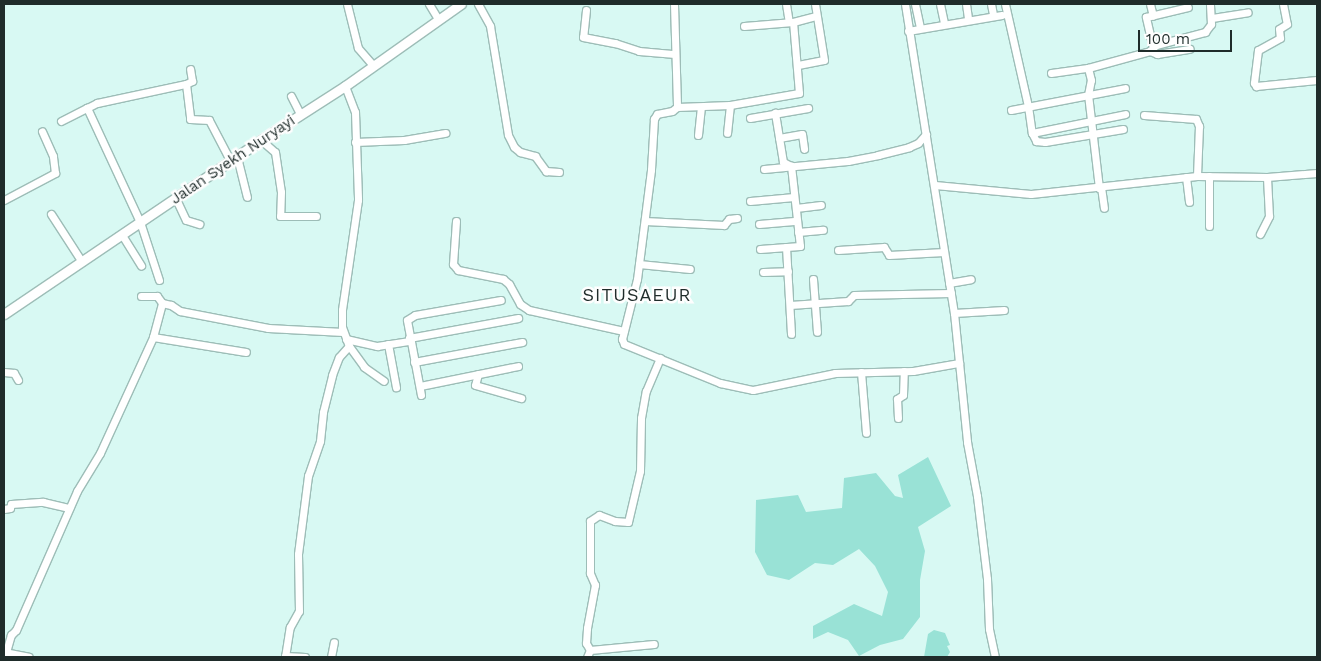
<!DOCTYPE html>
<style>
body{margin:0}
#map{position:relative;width:1321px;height:661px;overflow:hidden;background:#d8f9f3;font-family:"Work Sans",sans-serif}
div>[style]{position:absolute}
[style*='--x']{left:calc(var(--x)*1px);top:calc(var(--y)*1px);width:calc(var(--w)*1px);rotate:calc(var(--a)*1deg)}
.green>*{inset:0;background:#99e2d6}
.roads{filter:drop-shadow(1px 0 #9dbdb7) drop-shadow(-1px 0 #9dbdb7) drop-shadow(0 1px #9dbdb7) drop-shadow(0 -1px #9dbdb7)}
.minor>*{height:7px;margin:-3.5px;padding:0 3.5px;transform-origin:3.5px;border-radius:3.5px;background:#fff}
.major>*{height:9px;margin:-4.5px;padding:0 4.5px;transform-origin:4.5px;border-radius:4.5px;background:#fff}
span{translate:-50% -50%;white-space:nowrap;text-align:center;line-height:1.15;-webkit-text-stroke:5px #fefefe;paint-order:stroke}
.street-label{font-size:15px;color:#1f2c2a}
.quarter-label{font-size:18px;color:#1f2c2a;letter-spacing:1px}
.frame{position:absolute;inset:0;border:5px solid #1f2c2a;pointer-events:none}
.scale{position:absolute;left:1138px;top:30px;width:94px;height:22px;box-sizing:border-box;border:2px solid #1f2c2a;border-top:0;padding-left:6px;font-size:15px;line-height:18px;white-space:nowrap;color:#1f2c2a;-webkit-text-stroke:4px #fefefe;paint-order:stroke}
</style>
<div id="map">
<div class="green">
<div style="clip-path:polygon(928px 457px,951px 506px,918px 527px,925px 551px,920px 580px,920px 617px,903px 639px,880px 645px,859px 656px,848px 640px,828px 632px,813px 639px,813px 626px,854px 604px,882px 616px,888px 592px,875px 566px,859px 549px,833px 565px,815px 563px,789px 580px,767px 575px,755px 552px,756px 500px,798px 495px,806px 512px,842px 508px,844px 478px,876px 473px,895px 496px,903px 498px,898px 475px)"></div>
<div style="clip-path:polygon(934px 630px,945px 633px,950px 645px,947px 646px,950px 652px,947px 657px,924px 657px,928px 634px)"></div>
</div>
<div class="roads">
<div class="minor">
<div style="--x:347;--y:4;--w:45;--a:76"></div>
<div style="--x:358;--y:48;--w:23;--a:49"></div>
<div style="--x:429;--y:4;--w:17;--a:59"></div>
<div style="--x:478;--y:4;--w:25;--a:61"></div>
<div style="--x:490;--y:26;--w:110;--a:80.6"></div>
<div style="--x:508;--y:135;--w:13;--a:63"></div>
<div style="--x:514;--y:147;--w:8;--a:40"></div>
<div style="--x:520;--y:152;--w:16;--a:15"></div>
<div style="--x:535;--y:156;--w:19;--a:54"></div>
<div style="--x:546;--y:171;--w:13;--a:4"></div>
<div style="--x:674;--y:4;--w:103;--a:88.3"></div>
<div style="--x:677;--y:107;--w:6;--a:141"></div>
<div style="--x:672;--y:111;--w:15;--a:169"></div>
<div style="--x:657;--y:114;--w:6;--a:121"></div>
<div style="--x:654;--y:119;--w:51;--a:93.4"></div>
<div style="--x:651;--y:170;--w:110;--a:97.3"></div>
<div style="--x:637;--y:279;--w:62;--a:104"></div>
<div style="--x:622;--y:339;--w:5;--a:68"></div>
<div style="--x:624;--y:344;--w:104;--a:22.1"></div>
<div style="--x:720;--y:383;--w:34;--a:12"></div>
<div style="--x:753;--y:390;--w:84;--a:-11.7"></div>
<div style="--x:835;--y:373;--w:78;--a:-1.5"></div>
<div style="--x:913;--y:371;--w:47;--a:-9.9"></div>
<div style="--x:786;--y:4;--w:18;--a:81"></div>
<div style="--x:905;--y:4;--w:313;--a:81"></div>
<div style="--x:954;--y:313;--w:130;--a:84.2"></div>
<div style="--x:967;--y:442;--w:55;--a:79.5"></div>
<div style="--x:977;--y:496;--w:84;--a:83.1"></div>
<div style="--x:987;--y:579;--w:50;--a:87.7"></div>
<div style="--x:989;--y:629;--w:29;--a:78"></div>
<div style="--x:915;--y:4;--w:24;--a:78"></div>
<div style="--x:940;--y:4;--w:19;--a:78"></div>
<div style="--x:966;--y:4;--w:15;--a:82"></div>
<div style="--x:991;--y:4;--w:10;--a:79"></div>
<div style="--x:1005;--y:4;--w:105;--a:77.3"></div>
<div style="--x:1028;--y:106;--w:27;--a:82"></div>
<div style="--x:1032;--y:133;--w:9;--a:63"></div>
<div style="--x:1036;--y:141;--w:9;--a:6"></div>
<div style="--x:1045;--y:142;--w:79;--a:-9.5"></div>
<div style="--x:1150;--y:4;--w:12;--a:76"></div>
<div style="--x:1283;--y:4;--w:20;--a:79"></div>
<div style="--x:1287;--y:24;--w:9;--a:148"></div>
<div style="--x:1279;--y:29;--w:9;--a:84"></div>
<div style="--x:1280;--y:38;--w:25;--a:151"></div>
<div style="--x:1258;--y:50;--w:33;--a:97"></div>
<div style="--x:1254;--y:83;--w:4;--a:56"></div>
<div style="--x:1256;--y:86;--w:61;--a:-5.6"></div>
<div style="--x:586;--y:10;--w:27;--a:96"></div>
<div style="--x:583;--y:37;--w:33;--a:11"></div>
<div style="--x:615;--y:43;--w:25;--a:18"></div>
<div style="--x:639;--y:51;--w:36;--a:5"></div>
<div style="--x:1212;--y:18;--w:36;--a:-9"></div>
<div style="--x:744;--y:26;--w:49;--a:-4.7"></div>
<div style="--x:793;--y:22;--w:24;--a:-15"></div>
<div style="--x:908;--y:31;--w:95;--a:-9.7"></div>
<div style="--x:1153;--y:48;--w:32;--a:-103"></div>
<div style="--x:1146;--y:17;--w:43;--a:-13.4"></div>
<div style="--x:1150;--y:51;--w:8;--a:23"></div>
<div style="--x:1157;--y:54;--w:33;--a:-9"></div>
<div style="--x:798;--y:65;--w:26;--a:-11"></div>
<div style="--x:824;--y:60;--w:57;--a:-99.1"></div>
<div style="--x:1051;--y:73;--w:37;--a:-8"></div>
<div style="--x:186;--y:84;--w:7;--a:-27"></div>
<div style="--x:192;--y:81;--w:12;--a:-99"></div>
<div style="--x:345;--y:86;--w:28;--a:69"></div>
<div style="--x:355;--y:112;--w:88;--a:88"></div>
<div style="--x:358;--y:200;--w:111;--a:98.3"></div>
<div style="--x:342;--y:310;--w:17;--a:90"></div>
<div style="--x:342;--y:327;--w:20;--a:70"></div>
<div style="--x:349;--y:346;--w:26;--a:54"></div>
<div style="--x:364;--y:367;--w:24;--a:35"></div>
<div style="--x:291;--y:96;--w:20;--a:63"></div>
<div style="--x:730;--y:105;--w:70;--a:-9.9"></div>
<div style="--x:799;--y:93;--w:71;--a:-94.8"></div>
<div style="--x:677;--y:107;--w:53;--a:-2.2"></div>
<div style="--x:730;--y:105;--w:28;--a:96"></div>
<div style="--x:1011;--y:110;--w:116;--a:-10.9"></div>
<div style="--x:1144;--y:115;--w:52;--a:4.4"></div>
<div style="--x:1196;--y:119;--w:8;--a:67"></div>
<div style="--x:1199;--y:126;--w:50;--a:92.3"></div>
<div style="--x:750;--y:118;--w:59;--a:-9.8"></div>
<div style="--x:61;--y:121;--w:29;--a:-27"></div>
<div style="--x:1032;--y:133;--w:95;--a:-11.5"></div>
<div style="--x:698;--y:135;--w:28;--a:-84"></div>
<div style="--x:779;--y:138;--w:23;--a:-10"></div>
<div style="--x:802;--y:134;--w:15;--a:82"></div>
<div style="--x:261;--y:140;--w:18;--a:41"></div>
<div style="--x:275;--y:152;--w:40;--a:81.5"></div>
<div style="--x:281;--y:192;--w:24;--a:92"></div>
<div style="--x:280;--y:216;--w:36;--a:0"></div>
<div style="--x:355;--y:142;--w:49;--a:-2.3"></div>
<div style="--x:404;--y:140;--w:42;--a:-9.7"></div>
<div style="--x:237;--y:157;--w:41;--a:76"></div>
<div style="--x:764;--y:169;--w:84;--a:-5.4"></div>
<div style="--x:848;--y:161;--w:31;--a:-11"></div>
<div style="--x:878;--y:155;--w:32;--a:-14"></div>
<div style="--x:909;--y:147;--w:10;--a:-24"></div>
<div style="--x:918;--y:143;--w:12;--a:-48"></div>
<div style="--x:1209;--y:176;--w:50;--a:90"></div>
<div style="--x:1186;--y:177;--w:25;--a:83"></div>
<div style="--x:935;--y:185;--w:96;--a:5.4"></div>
<div style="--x:1031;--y:194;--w:167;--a:-6.2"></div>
<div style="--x:1197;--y:176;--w:70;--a:0.8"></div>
<div style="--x:1267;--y:177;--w:50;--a:-4.6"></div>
<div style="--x:1101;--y:187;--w:21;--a:82"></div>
<div style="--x:1099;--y:188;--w:94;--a:-96.7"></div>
<div style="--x:1088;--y:95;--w:15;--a:-79"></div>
<div style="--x:1091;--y:80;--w:12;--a:-104"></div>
<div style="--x:1088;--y:68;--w:64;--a:-15.3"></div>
<div style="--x:1150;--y:51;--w:8;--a:-45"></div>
<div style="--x:1156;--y:45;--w:51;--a:-14.9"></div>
<div style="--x:1205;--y:32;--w:10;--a:-53"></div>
<div style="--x:1211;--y:24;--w:20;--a:-93"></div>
<div style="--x:176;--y:199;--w:23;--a:65"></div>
<div style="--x:186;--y:220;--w:14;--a:17"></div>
<div style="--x:4;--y:200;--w:58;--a:-27.9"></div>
<div style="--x:55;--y:173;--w:17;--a:-97"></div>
<div style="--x:53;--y:156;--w:27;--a:-114"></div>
<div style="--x:750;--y:201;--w:44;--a:-5.2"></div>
<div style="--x:796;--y:208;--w:25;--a:-7"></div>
<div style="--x:51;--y:214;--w:57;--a:57.1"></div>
<div style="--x:456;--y:221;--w:43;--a:94"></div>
<div style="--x:453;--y:264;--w:8;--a:50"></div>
<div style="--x:458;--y:270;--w:46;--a:11.3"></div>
<div style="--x:503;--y:279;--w:8;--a:40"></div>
<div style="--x:509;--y:284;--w:23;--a:61"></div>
<div style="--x:520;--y:304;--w:11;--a:34"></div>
<div style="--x:529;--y:310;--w:97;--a:12.5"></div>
<div style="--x:645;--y:221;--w:79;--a:2.9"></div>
<div style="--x:724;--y:225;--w:8;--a:-50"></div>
<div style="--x:729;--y:219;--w:8;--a:-7"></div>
<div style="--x:759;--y:224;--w:38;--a:-5"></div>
<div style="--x:798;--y:232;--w:25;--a:-5"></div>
<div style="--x:1260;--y:234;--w:20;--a:-63"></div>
<div style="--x:1269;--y:216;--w:39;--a:-93"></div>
<div style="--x:122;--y:235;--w:36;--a:58"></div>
<div style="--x:786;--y:247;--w:87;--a:86.7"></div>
<div style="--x:760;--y:249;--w:40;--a:-4.3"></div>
<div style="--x:800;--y:246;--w:81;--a:-96.4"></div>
<div style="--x:791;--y:166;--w:9;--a:-153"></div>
<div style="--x:783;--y:162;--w:50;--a:-99.3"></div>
<div style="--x:838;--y:250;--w:46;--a:-3.7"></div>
<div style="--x:884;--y:247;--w:9;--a:58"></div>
<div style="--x:889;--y:255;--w:55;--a:-3.1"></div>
<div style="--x:639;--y:264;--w:51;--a:5.6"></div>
<div style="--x:763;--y:272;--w:25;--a:-2"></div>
<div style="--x:813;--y:279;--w:53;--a:85.7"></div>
<div style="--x:159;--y:280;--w:61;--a:-108.1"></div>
<div style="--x:140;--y:222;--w:126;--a:-114.9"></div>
<div style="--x:87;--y:108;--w:11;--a:-27"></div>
<div style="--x:97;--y:103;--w:91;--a:-12.1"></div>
<div style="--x:186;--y:84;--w:35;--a:83"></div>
<div style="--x:190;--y:119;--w:19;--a:3"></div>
<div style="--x:209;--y:120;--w:47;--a:62.4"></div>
<div style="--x:949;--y:283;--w:22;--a:-10"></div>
<div style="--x:141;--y:296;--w:16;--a:0"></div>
<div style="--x:157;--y:296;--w:9;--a:54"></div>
<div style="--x:790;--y:305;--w:58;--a:-3.9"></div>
<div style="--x:848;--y:301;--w:8;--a:-45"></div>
<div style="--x:854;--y:295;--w:97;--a:-1.2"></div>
<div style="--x:954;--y:313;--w:50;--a:-3.4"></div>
<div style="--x:153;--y:337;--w:94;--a:9.2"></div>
<div style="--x:409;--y:338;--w:111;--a:-10.4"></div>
<div style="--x:346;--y:339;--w:32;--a:13"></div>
<div style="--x:377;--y:346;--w:33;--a:-9"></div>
<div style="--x:388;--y:344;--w:44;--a:79.5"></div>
<div style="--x:414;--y:362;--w:110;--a:-10.5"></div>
<div style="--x:4;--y:372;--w:10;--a:6"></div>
<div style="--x:14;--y:373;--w:8;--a:60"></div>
<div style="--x:861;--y:372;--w:61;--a:85.3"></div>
<div style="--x:478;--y:374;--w:11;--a:105"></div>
<div style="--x:475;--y:385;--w:48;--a:15.8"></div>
<div style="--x:420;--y:386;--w:100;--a:-11.5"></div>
<div style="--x:421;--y:395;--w:76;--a:-100.6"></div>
<div style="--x:407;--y:320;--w:9;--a:-32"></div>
<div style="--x:415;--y:315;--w:87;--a:-9.9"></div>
<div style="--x:898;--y:418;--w:19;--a:-93"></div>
<div style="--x:897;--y:399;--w:7;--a:-34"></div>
<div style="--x:903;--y:395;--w:24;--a:-88"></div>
<div style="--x:4;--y:509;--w:6;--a:-9"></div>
<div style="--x:10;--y:508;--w:4;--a:-76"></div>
<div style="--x:11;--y:504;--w:32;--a:-4"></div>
<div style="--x:43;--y:502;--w:27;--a:13"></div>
<div style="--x:590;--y:650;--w:64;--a:-5.4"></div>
<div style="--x:4;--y:652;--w:25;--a:11"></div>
<div style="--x:6;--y:652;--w:18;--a:-74"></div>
<div style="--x:11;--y:635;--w:7;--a:-45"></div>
<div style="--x:16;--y:630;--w:152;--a:-66.3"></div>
<div style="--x:77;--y:491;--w:44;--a:-58.8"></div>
<div style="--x:100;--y:453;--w:128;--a:-65.4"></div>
<div style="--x:153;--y:337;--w:35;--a:-75"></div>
<div style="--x:162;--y:303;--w:9;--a:13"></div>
<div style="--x:171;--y:305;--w:11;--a:34"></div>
<div style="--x:180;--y:311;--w:90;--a:10.9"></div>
<div style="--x:268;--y:328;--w:75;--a:3.1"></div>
<div style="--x:285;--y:656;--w:20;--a:3"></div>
<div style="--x:285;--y:657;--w:30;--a:-81"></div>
<div style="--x:290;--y:627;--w:18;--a:-61"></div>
<div style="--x:299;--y:611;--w:57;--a:-91"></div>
<div style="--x:298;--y:554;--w:79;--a:-82.7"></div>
<div style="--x:308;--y:476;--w:37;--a:-71"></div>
<div style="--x:320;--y:441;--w:29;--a:-84"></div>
<div style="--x:323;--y:412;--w:38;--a:-76"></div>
<div style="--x:332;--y:375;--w:19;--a:-69"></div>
<div style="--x:339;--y:357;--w:15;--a:-48"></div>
<div style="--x:331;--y:657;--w:15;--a:-79"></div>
<div style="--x:587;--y:657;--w:8;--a:-67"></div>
<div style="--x:590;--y:650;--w:8;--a:-120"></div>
<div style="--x:586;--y:643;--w:15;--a:-86"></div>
<div style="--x:587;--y:628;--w:44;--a:-79.5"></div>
<div style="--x:595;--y:585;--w:13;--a:-113"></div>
<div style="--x:590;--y:573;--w:52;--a:-90"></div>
<div style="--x:590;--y:521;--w:11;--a:-34"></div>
<div style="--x:599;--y:515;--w:17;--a:21"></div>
<div style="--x:615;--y:521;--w:13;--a:4"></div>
<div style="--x:628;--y:522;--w:52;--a:-76.8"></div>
<div style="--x:640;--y:471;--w:53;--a:-88.9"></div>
<div style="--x:641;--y:418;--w:27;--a:-80"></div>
<div style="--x:646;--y:391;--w:36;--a:-67"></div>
</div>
<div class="major">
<div style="--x:4;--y:314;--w:310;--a:-34.1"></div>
<div style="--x:261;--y:140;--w:100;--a:-32.7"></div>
<div style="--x:345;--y:86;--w:142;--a:-35.3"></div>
</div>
</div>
<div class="street-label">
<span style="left:233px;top:160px;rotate:-34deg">Jalan Syekh Nuryayi</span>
</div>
<div class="quarter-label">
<span style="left:637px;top:295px">SITUSAEUR</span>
</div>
<div class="frame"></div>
<div class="scale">100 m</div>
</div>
